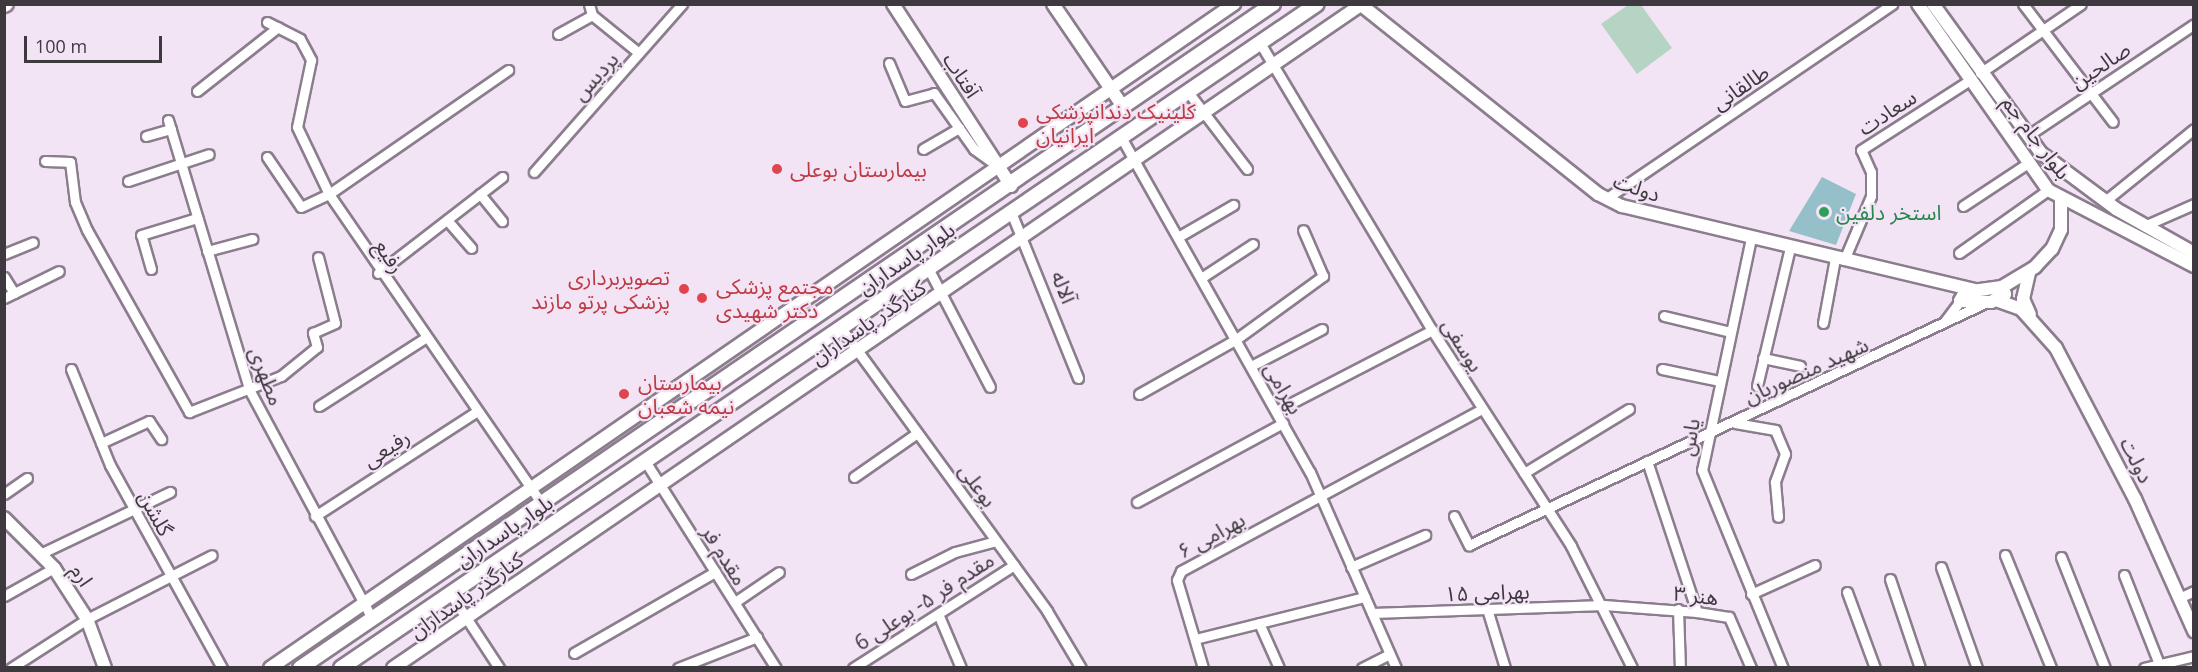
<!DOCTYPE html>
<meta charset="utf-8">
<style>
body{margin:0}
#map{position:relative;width:2198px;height:672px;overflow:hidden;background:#f3e4f5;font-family:"Open Sans","Noto Sans Arabic",sans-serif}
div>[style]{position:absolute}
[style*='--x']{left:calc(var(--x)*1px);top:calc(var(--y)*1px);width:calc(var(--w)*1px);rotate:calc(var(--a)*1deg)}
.green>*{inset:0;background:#b6d4c3}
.water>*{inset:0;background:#95c0ca}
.roads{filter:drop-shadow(2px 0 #8b7d8d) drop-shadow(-2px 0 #8b7d8d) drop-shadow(0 2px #8b7d8d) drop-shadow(0 -2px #8b7d8d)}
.minor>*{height:9px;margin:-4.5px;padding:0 4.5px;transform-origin:4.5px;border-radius:4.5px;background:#fff}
.major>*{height:12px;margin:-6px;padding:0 6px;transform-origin:6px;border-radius:6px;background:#fff}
.highway>*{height:14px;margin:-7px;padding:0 7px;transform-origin:7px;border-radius:7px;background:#fff}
.dots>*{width:16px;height:16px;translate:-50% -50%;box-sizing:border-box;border:3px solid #f3e4f5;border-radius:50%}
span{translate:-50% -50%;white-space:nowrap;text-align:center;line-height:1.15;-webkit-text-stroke:4.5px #f3e4f5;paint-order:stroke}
.street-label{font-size:21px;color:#3e383f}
.health-label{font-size:21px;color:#be3a42}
.left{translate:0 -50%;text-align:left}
.right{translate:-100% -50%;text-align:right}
.leisure-label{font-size:21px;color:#27864d}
.frame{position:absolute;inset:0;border:6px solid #3e383f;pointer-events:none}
.scale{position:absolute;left:24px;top:36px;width:138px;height:27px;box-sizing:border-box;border:3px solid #3e383f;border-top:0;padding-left:8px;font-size:18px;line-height:21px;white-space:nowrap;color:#3e383f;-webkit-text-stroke:4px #f3e4f5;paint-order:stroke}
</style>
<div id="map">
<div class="green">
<div style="clip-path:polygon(1628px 5px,1641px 5px,1672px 48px,1637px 74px,1601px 24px)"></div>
</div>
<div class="water">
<div style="clip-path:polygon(1822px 177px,1856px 194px,1836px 245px,1789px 231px)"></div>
</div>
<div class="roads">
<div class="minor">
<div style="--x:589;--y:4;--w:11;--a:75"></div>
<div style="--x:592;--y:15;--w:60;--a:39"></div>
<div style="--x:2023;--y:4;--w:148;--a:52.7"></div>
<div style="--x:267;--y:22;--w:37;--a:27"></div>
<div style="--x:300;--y:39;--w:24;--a:62"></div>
<div style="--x:311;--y:60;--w:68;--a:101.8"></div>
<div style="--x:297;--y:127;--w:74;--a:64.5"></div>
<div style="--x:329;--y:194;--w:374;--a:55.5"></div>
<div style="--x:558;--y:34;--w:39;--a:-29"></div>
<div style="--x:1260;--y:43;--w:335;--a:59.1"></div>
<div style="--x:1432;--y:330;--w:257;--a:57.2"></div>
<div style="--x:1571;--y:546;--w:136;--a:63.4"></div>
<div style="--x:889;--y:63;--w:41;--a:67.2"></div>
<div style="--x:905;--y:101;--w:30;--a:-15"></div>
<div style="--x:934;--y:93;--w:69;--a:54.5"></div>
<div style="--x:974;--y:149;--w:26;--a:36"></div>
<div style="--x:1980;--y:73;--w:122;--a:-34.3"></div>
<div style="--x:197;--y:91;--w:103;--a:-38.3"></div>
<div style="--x:1188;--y:92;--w:97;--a:52.5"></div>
<div style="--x:168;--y:120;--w:283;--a:73.2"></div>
<div style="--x:250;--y:391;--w:259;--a:61.8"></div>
<div style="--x:146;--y:136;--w:26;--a:-16"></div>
<div style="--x:2027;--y:136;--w:201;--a:-33.8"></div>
<div style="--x:1121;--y:137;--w:385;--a:60.6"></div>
<div style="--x:1310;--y:472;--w:214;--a:66.3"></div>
<div style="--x:923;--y:149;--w:42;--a:-30.3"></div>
<div style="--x:267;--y:157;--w:60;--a:55.8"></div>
<div style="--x:301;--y:207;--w:31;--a:-25"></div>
<div style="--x:329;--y:194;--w:218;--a:-34.7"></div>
<div style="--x:45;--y:161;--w:25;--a:2"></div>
<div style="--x:70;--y:162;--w:40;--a:82.9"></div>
<div style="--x:75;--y:202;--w:30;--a:67"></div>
<div style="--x:87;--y:230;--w:209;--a:60.7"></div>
<div style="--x:189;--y:412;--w:99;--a:-21.4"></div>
<div style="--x:281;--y:376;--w:46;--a:-38.9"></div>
<div style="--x:317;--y:347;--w:15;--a:-106"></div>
<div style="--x:313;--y:333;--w:24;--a:-24"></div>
<div style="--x:335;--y:323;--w:68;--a:-104.4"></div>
<div style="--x:534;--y:172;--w:224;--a:-48.6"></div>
<div style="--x:128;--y:181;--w:85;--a:-18.4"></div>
<div style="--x:480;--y:194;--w:35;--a:51"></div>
<div style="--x:1607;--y:198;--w:345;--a:-34.2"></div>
<div style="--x:2105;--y:201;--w:114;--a:-39"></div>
<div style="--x:1963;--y:206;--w:78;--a:-33.5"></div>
<div style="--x:1011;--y:212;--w:179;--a:68"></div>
<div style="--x:447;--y:220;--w:37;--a:49"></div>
<div style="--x:2144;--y:226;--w:55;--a:-23.7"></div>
<div style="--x:1178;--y:237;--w:64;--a:-30.2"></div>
<div style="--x:1751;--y:238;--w:237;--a:101.9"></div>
<div style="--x:1702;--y:470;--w:214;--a:67.8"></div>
<div style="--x:207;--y:251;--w:47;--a:-14.9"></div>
<div style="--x:1959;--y:253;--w:109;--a:-35.3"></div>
<div style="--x:4;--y:254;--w:31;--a:-22"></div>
<div style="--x:1844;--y:260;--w:69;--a:-67.1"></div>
<div style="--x:1871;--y:196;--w:24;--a:-90"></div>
<div style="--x:1871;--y:172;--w:24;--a:-114"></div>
<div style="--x:1861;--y:150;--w:130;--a:-32.7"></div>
<div style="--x:928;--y:268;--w:134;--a:62.5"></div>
<div style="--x:151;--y:269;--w:35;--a:-106"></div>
<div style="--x:141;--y:235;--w:59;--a:-16.9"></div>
<div style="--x:378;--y:273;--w:157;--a:-37.7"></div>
<div style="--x:4;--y:277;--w:19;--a:58"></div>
<div style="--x:1201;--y:278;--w:62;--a:-33.2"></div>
<div style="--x:4;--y:298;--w:61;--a:-26.1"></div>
<div style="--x:1664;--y:316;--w:68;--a:13.6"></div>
<div style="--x:1945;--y:321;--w:25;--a:-53"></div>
<div style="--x:1823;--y:323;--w:66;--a:-79.5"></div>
<div style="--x:841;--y:328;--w:350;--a:53.9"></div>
<div style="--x:1047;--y:611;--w:66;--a:59.2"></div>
<div style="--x:1763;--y:358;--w:38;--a:12"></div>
<div style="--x:1251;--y:366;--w:80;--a:-27.5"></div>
<div style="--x:71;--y:369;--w:104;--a:67.9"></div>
<div style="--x:110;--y:465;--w:232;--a:61.1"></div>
<div style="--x:1662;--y:369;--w:58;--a:11.9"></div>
<div style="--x:1757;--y:386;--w:143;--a:-76.6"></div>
<div style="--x:1139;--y:394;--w:110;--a:-29.4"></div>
<div style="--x:1235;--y:340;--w:109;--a:-36"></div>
<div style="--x:1323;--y:276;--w:50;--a:-113.5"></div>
<div style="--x:319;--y:406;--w:126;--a:-32.7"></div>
<div style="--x:1276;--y:411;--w:176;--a:-27.4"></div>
<div style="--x:1735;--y:423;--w:41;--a:9.9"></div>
<div style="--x:1775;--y:430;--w:26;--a:67"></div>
<div style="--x:1785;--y:454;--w:30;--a:110"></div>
<div style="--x:1775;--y:482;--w:35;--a:85"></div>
<div style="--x:101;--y:443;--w:53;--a:-24.6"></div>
<div style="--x:149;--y:421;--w:22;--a:56"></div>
<div style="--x:645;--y:461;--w:245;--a:57.7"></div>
<div style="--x:1647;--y:461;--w:159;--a:71.7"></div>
<div style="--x:1524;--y:473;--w:123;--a:-31.4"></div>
<div style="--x:854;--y:477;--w:77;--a:-34.9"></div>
<div style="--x:4;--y:494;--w:28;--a:-35"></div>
<div style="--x:1137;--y:502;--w:166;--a:-28.4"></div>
<div style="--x:315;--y:516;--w:193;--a:-32.9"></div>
<div style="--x:1454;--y:516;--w:33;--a:63"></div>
<div style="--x:1469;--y:545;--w:570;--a:-25.13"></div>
<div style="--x:42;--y:553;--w:142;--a:-25.5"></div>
<div style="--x:2005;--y:555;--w:122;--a:67.8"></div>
<div style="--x:2061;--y:557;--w:119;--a:68.4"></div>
<div style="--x:1351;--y:567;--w:81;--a:-23.4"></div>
<div style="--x:1941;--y:567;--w:107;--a:70.4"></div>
<div style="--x:911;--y:574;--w:49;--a:-26.6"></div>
<div style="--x:955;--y:552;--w:42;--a:-15"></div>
<div style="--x:2124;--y:575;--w:96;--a:68.5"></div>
<div style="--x:1890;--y:579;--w:94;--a:71.4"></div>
<div style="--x:1847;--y:592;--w:81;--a:69.8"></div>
<div style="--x:450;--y:593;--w:90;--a:56.8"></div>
<div style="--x:1751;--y:594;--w:70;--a:-24.4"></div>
<div style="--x:4;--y:596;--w:57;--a:-29.2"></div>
<div style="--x:2179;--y:598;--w:17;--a:-25"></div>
<div style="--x:735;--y:602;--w:53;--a:-34.3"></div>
<div style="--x:1678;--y:609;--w:59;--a:88.1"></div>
<div style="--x:1488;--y:612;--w:59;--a:73.1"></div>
<div style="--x:1372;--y:613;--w:232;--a:-2"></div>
<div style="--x:1604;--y:605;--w:93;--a:4.3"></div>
<div style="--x:1697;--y:612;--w:32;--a:9"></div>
<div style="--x:1729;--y:617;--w:56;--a:66.7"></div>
<div style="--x:939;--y:616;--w:56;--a:67.1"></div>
<div style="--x:1259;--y:623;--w:49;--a:66"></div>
<div style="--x:1195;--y:639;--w:175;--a:-13.9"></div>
<div style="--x:574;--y:653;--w:163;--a:-29.9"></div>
<div style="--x:11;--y:668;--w:90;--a:-32.8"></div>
<div style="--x:87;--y:619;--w:140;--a:-27.1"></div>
<div style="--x:678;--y:668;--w:85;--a:-21.4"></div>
<div style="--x:853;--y:668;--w:191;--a:-32.6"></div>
<div style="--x:1203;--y:668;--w:92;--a:-106.5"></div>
<div style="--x:1177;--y:580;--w:10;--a:-66"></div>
<div style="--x:1181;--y:571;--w:342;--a:-28.3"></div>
<div style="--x:1362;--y:668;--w:31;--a:-27"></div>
<div style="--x:2144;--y:668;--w:51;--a:-13.5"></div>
</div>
<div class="major">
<div style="--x:893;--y:4;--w:217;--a:57"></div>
<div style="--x:1053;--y:4;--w:126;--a:55.7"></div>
<div style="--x:1360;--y:4;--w:305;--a:38.6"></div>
<div style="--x:1598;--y:194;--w:27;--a:27"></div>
<div style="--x:1622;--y:206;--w:362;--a:13.4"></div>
<div style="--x:1918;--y:4;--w:227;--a:55"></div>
<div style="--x:2048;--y:190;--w:165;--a:27.5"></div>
<div style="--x:1933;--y:4;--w:184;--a:54.1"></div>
<div style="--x:2041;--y:153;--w:94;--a:36.7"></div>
<div style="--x:2116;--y:209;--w:90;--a:29.4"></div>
<div style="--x:2029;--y:273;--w:27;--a:103"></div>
<div style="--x:2023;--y:299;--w:17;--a:66"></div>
<div style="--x:2002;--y:287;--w:39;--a:-31"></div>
<div style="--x:2035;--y:267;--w:25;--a:-47"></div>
<div style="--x:2052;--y:249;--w:21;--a:-65"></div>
<div style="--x:2061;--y:230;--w:31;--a:-90"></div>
<div style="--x:2002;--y:287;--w:8;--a:67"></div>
<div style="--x:2005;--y:294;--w:16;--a:150"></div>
<div style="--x:1991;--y:302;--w:31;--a:-178"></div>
<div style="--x:1960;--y:301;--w:10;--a:-61"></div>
<div style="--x:1965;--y:292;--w:37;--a:-8"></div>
<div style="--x:1996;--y:300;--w:27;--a:20"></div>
<div style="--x:2021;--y:309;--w:52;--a:48.1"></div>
<div style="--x:2056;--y:348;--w:170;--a:62.4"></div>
<div style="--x:2135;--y:499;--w:145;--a:65.9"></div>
<div style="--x:4;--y:518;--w:71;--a:45"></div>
<div style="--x:54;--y:568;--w:61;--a:57.1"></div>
<div style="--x:87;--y:619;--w:52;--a:69.8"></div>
<div style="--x:270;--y:668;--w:1171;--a:-34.56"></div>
<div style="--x:393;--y:668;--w:1175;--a:-34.42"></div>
</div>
<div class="highway">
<div style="--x:4;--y:5;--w:2;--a:-27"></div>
<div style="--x:300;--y:668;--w:1178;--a:-34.31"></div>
<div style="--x:341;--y:668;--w:1180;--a:-34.23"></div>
</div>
</div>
<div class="dots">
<div style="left:1023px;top:123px;background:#e0444e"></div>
<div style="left:777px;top:169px;background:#e0444e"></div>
<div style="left:1824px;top:212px;background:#2e9e5b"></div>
<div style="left:684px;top:289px;background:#e0444e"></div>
<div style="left:702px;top:298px;background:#e0444e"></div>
<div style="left:624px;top:394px;background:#e0444e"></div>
</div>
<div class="street-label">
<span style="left:2100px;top:65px;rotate:-34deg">صالحین</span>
<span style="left:962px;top:75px;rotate:57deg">آفتاب</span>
<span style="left:595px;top:76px;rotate:-48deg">پردیس</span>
<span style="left:1740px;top:87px;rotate:-34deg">طالقانی</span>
<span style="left:1887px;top:112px;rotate:-33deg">سعادت</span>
<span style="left:2037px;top:137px;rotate:53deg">بلوار جام جم</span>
<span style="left:1637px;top:187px;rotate:19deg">دولت</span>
<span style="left:390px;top:256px;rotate:57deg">رفیع</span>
<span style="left:906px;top:258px;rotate:-34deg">بلوار پاسداران</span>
<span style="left:1064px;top:287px;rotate:68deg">آلاله</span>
<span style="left:868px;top:322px;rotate:-34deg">کنارگذر پاسداران</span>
<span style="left:1463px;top:345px;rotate:58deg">یوسفی</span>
<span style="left:1806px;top:370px;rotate:-24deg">شهید منصوریان</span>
<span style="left:267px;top:376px;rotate:69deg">مطهری</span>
<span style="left:1284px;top:388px;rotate:60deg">بهرامی</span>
<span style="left:1689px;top:437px;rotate:-80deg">یاس</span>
<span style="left:386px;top:448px;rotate:-33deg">رفیعی</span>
<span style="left:2137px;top:460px;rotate:63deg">دولت</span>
<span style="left:978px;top:485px;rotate:54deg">بوعلی</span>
<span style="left:156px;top:513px;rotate:61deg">گلشن</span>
<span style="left:504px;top:531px;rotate:-34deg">بلوار پاسداران</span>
<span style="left:1211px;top:535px;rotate:-29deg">بهرامی ۶</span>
<span style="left:725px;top:555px;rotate:58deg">مقدم فر</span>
<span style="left:82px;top:575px;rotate:57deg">ارم</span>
<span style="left:1487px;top:592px;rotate:-2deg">بهرامی ۱۵</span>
<span style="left:466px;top:595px;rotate:-35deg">کنارگذر پاسداران</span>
<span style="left:1696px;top:595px;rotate:6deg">هنر ۳</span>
<span style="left:924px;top:601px;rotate:-33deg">مقدم فر ۵- بوعلی 6</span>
</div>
<div class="health-label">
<span class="left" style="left:1036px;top:123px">کلینیک دندانپزشکی<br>ایرانیان</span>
<span class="left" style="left:790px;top:169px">بیمارستان بوعلی</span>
<span class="right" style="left:670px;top:289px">تصویربرداری<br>پزشکی پرتو مازند</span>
<span class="left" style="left:716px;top:298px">مجتمع پزشکی<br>دکتر شهیدی</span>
<span class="left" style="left:638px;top:394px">بیمارستان<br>نیمه شعبان</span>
</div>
<div class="leisure-label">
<span class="left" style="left:1836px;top:212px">استخر دلفین</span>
</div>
<div class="frame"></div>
<div class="scale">100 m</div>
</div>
